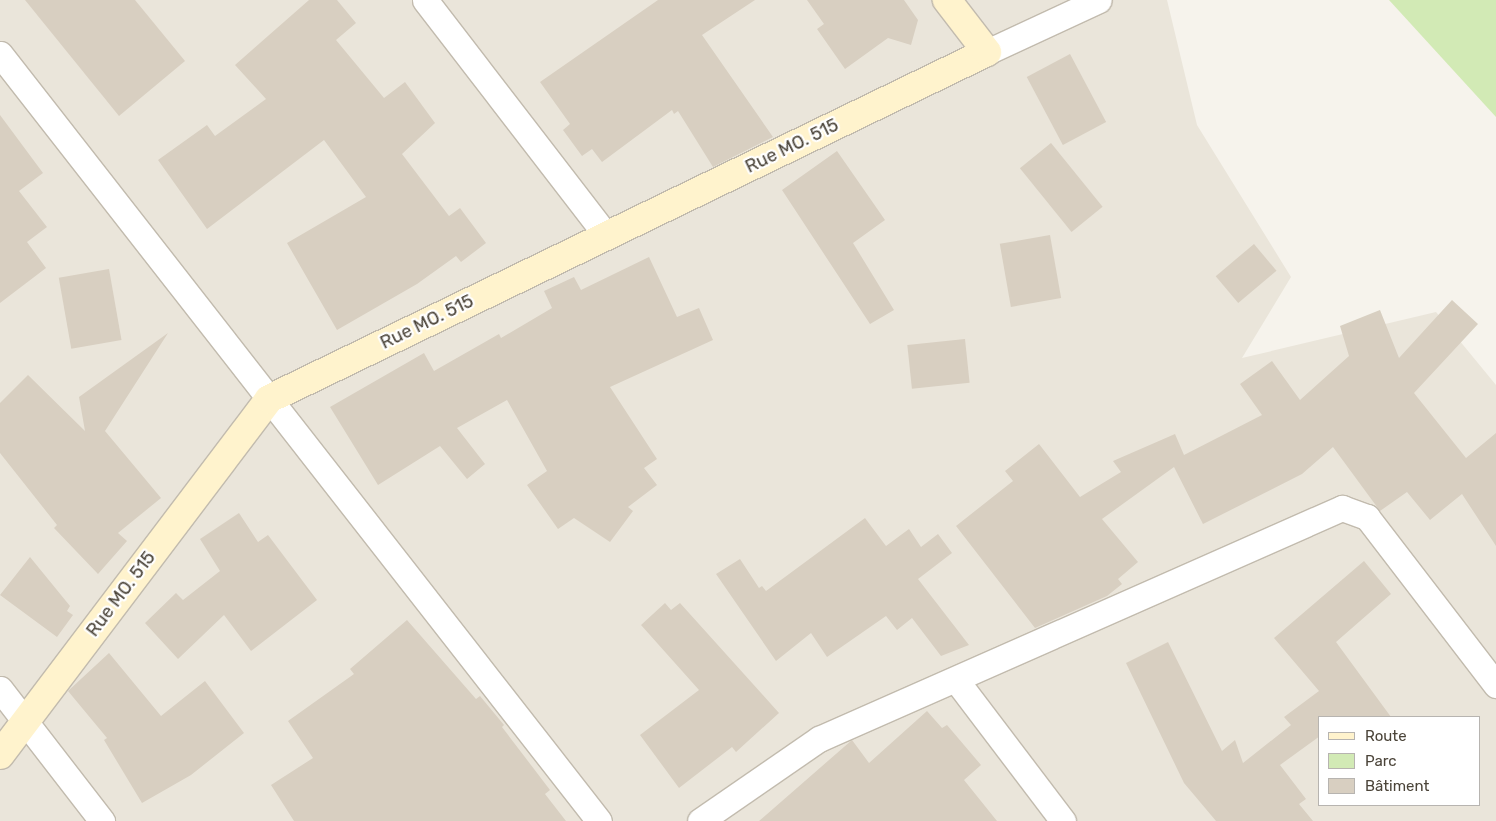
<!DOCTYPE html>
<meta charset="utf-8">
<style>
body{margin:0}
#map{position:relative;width:1496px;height:821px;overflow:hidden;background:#f6f3ec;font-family:Rubik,sans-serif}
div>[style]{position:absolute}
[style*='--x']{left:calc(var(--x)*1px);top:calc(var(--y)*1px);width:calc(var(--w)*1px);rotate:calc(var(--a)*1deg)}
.residential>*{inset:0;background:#eae5da}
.green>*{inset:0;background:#d2eab5}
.building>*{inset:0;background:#d8cfc1;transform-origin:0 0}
.roads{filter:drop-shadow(1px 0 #c2bbae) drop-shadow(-1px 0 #c2bbae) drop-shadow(0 1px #c2bbae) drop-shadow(0 -1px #c2bbae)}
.street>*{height:25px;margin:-12.5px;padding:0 12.5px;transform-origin:12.5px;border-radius:12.5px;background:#fff}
.secondary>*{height:28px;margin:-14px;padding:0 14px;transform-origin:14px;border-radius:14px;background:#fff3cd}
span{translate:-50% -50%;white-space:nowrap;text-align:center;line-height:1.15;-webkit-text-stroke:4.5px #fff;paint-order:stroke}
.street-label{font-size:18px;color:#4b4439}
.legend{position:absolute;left:1318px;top:716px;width:162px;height:90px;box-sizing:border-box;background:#fff;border:1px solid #b7b4b0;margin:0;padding:6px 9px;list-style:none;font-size:15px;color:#4b4439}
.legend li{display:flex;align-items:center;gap:10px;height:25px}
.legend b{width:25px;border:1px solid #b7b4b0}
</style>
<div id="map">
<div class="residential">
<div style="clip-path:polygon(evenodd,0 0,1167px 0,1197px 125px,1291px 277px,1242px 358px,1436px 312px,1496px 385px,1496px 821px,0 821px,0 0,1320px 717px,1480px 717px,1480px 805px,1320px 805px,1320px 717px)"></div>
</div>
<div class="green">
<div style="clip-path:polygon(1389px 0,1496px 0,1496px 117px)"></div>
</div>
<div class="building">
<div style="clip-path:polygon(25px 0,135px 0,185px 61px,119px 116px)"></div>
<div style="clip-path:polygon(309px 0,337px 0,356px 23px,336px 40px,384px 98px,405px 82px,435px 123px,402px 154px,449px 216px,460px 208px,486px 243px,461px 262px,456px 256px,417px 284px,337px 330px,287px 243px,366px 197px,324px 140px,207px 229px,158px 160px,207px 125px,215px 136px,266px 99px,235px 65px)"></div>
<div style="clip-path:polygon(658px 0,755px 0,702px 35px,773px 137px,713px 167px,678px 111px,674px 114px,672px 110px,602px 162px,592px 149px,582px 156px,563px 130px,570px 124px,540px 82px)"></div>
<div style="clip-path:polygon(807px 0,904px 0,918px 20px,911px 45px,888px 38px,845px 69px,817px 29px,824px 24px)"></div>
<div style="left:1070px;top:54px;width:77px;height:49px;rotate:62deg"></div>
<div style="clip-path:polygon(0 115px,43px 173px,19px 191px,47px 227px,27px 242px,46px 268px,0 303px)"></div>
<div style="left:1051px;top:143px;width:82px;height:40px;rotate:51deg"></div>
<div style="clip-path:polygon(837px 151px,885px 220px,853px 243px,894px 310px,870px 324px,782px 190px)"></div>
<div style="left:1050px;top:235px;width:64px;height:51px;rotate:80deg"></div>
<div style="left:1254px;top:244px;width:35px;height:50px;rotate:50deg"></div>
<div style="clip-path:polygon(649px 257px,677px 317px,699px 308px,713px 340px,610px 387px,657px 459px,644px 468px,657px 485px,628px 507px,633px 511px,610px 542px,574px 518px,558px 529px,527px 485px,547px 471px,507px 400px,457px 428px,485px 464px,467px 479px,440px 446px,378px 485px,330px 407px,424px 353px,434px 371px,499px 334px,501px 338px,552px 308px,544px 291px,574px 277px,581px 290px)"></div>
<div style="left:109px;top:269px;width:72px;height:51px;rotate:80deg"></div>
<div style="clip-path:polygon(1452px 300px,1478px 324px,1414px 393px,1466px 458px,1496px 433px,1496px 546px,1462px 494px,1430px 520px,1407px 492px,1380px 511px,1333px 447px,1302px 474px,1203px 524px,1174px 467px,1102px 519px,1138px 562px,1118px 579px,1122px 584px,1107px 596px,1035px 628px,956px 526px,1013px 481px,1005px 471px,1039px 444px,1080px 497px,1121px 472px,1113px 461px,1175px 434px,1184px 455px,1262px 415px,1240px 384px,1272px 361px,1300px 400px,1349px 356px,1340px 326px,1380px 310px,1399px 358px)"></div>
<div style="clip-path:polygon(168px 333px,105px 431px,161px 498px,118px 533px,127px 541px,98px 574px,54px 528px,57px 525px,0 453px,0 403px,28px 375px,85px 431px,79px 397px)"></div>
<div style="left:965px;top:339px;width:44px;height:58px;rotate:84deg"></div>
<div style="clip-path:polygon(239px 513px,258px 542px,268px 535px,317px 600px,251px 651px,224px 615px,178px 659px,145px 623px,176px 593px,183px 600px,220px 571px,200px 539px)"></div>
<div style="clip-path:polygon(865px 518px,886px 546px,909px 529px,921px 547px,938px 534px,952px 553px,918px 579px,969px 645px,941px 656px,912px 618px,897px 630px,886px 616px,827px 657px,811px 633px,776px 661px,716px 574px,740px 559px,759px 588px,762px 586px,766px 591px)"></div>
<div style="clip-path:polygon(30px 557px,70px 606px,67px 611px,73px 615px,57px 637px,0 595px)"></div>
<div style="clip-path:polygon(1364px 561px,1391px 594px,1336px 642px,1391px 717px,1320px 717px,1320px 736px,1280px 765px,1306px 799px,1299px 804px,1313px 821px,1216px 821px,1184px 783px,1126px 663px,1168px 642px,1222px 751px,1235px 740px,1243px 763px,1291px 725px,1284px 717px,1319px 691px,1274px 638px)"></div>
<div style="clip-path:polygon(665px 603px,671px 610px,680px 603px,779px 713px,736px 752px,732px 747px,679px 788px,640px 735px,699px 690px,641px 625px)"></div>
<div style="clip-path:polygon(407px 620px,476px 699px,480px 696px,504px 725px,502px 727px,550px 790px,545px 794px,566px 821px,294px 821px,271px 785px,313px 758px,288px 721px,354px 674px,350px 669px)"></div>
<div style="clip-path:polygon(109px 653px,161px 716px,205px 681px,244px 733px,191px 775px,142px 803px,104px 740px,107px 738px,68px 691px)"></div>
<div style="clip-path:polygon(927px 711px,942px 728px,947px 725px,981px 765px,964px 780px,997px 821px,759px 821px,852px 740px,869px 763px)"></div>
</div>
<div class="roads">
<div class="street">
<div style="--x:425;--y:0;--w:297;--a:52.4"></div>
<div style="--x:987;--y:52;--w:123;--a:-24.9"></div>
<div style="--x:0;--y:54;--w:973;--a:52.01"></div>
<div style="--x:956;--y:680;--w:177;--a:52.8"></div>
<div style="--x:0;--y:689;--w:167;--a:52.3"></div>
<div style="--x:700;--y:821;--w:145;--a:-34.6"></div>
<div style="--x:819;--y:739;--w:572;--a:-23.83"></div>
<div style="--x:1342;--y:508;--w:27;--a:20"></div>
<div style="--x:1367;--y:517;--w:212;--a:52.5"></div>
</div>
<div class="secondary">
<div style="--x:0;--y:755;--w:446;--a:-52.9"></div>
<div style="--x:269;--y:399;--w:797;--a:-25.79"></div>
<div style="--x:987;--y:52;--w:66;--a:-127.6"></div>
</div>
</div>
<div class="street-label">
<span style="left:792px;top:146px;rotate:-26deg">Rue MO. 515</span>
<span style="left:427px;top:322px;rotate:-26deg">Rue MO. 515</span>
<span style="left:121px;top:594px;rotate:-53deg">Rue MO. 515</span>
</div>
<ul class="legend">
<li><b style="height:6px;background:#fff3cd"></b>Route</li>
<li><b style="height:14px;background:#d2eab5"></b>Parc</li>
<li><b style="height:14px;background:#d8cfc1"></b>Bâtiment</li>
</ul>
</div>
